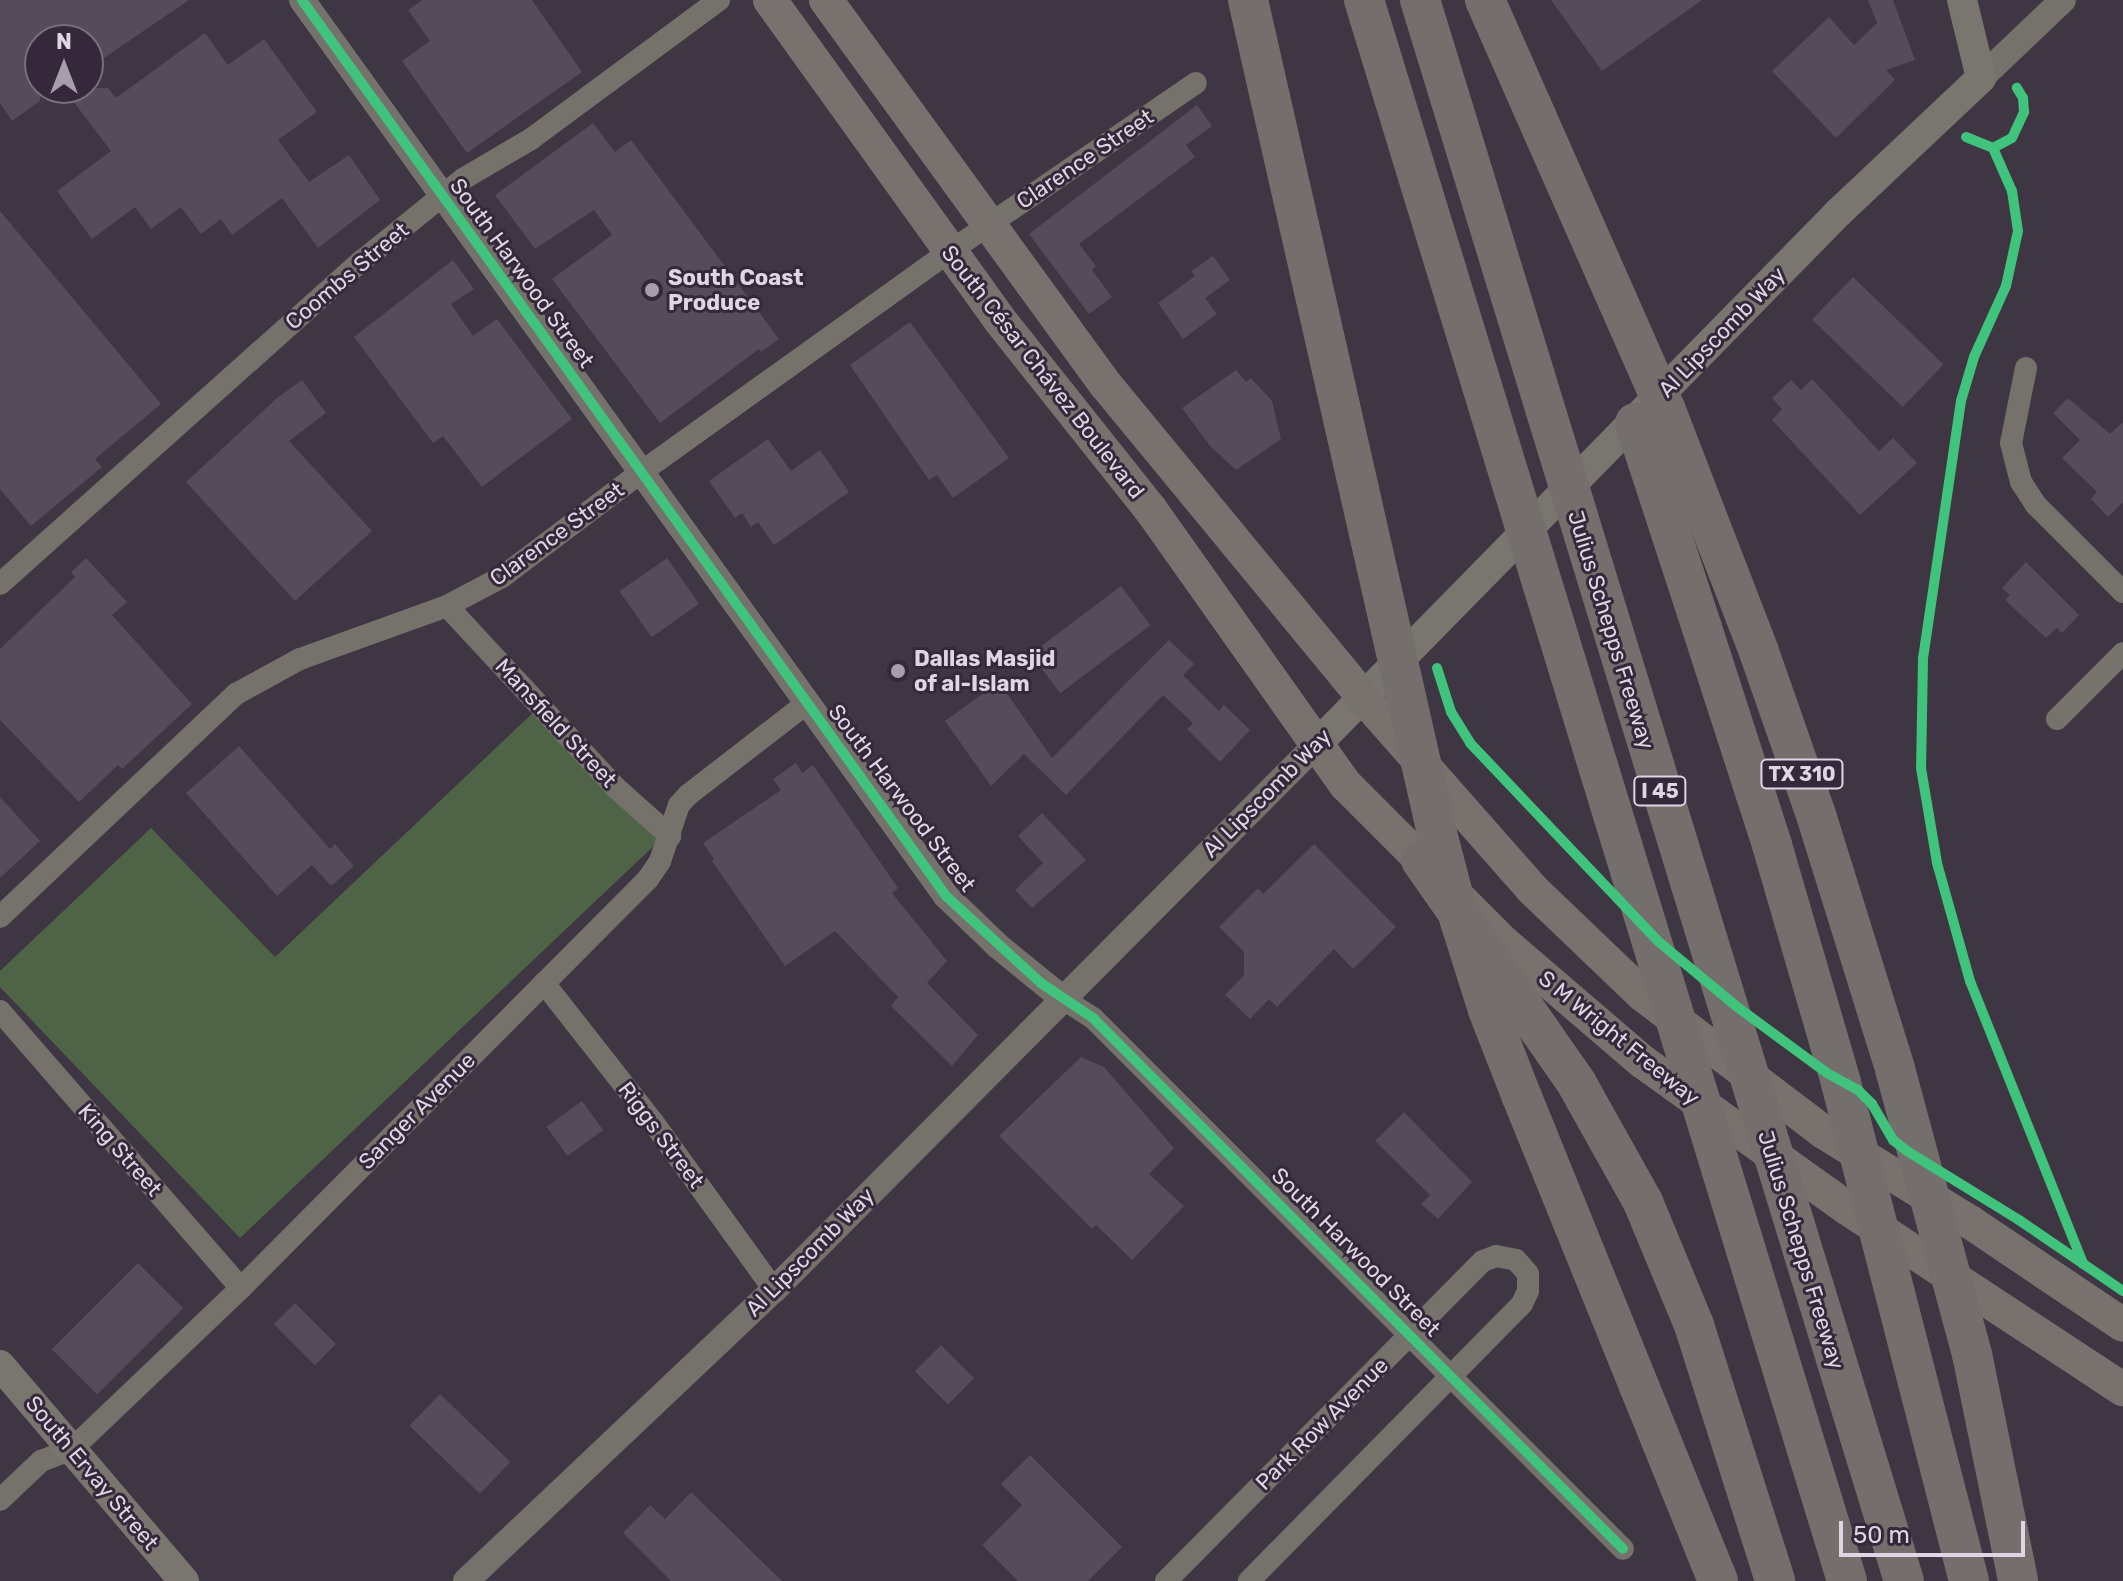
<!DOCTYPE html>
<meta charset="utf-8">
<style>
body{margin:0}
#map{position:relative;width:2123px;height:1581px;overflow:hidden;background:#3e3642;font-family:Rubik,sans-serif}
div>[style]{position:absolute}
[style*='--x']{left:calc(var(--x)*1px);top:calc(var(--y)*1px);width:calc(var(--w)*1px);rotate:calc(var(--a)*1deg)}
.green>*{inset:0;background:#4f6346}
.building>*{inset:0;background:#544b5b;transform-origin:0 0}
.minor>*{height:22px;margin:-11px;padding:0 11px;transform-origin:11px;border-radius:11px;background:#75726c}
.tertiary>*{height:26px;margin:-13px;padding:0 13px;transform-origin:13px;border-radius:13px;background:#75726c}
.secondary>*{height:30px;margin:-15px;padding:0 15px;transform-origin:15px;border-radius:15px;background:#79756f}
.primary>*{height:34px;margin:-17px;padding:0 17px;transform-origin:17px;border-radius:17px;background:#77726e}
.motorway>*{height:40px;margin:-20px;padding:0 20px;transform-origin:20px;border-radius:20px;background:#746f6c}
.motorway-bridge>*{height:40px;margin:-20px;padding:0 20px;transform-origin:20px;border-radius:20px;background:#746f6c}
.cycleway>*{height:10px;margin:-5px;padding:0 5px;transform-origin:5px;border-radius:5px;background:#40c37c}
.dots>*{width:22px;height:22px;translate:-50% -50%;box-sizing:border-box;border:4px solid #35283b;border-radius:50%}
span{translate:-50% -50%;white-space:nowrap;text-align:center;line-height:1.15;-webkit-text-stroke:6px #35283b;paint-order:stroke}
.shield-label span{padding:2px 6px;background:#35283b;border:2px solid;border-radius:6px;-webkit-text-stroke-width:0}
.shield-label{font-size:20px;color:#ded6e2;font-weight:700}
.street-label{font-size:22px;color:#ded6e2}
.poi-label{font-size:22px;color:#ded6e2;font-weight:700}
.left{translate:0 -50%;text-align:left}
.north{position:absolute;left:24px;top:24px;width:80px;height:80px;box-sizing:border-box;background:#35283b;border:2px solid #796e7e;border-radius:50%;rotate:0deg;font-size:22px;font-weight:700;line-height:32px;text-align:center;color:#ded6e2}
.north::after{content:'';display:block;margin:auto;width:28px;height:36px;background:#a69eaa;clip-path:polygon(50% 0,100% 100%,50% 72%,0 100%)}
.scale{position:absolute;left:1839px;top:1521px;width:186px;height:36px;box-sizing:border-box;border:4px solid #ded6e2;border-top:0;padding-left:10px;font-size:24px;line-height:28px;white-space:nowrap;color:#ded6e2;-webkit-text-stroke:6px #35283b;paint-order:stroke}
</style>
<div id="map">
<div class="green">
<div style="clip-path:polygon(536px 710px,660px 840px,240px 1238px,0 987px,0 971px,151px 828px,275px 957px)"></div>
</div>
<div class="building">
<div style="clip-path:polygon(0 0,189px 0,88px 69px,88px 40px,40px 40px,40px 101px,12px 121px,0 103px)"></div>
<div style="clip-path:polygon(422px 0,532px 0,582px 72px,467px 153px,402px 61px,430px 41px,408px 10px)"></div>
<div style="clip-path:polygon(1551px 0,1702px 0,1602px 71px)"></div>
<div style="clip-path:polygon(1868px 0,1893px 0,1915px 60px,1886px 70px,1895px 80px,1836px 138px,1772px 71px,1829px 17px,1854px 45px,1877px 23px)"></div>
<div style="clip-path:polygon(205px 33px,228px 65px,264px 39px,317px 112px,278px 140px,309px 182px,349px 155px,380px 200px,318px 248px,282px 198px,232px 235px,221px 219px,201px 234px,181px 207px,151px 229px,135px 207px,92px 239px,57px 191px,111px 151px,63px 88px,108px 88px,116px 98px)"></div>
<div style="clip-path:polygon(1197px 105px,1212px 126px,1186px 145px,1195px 157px,1079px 244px,1096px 266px,1092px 270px,1112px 297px,1089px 314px,1029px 234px)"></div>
<div style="clip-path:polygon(593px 123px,615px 152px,631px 140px,779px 339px,761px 352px,759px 349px,660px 423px,552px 279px,612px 235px,594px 210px,535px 249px,495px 195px)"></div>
<div style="clip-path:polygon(0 211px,161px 404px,95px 459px,102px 467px,31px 526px,0 489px)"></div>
<div style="clip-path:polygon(1213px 256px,1230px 280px,1205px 298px,1217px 314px,1183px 339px,1158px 303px,1195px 276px,1191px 271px)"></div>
<div style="clip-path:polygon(453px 260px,474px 289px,451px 304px,473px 336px,497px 319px,572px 419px,482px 487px,443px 436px,433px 443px,354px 337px)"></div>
<div style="left:1853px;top:277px;width:126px;height:59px;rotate:44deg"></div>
<div style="clip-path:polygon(910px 322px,1009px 458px,953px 498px,937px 475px,929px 480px,850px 365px)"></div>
<div style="clip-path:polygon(1236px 370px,1246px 382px,1251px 378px,1272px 401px,1281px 439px,1236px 470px,1210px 446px,1182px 408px)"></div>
<div style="clip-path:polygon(1812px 379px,1879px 451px,1893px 438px,1917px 463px,1860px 515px,1772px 420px,1782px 409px,1772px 398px,1791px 380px,1801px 390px)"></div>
<div style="clip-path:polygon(302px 380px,326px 413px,289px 441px,372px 531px,295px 601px,186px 482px,277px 398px)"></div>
<div style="clip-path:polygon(2068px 398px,2110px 434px,2123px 422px,2123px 502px,2108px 517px,2091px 499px,2097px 492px,2062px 458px,2080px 440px,2053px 413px)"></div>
<div style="clip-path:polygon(768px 439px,791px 471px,820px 450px,849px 492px,774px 545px,758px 522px,751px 527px,742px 513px,735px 518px,709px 481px)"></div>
<div style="clip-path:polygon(86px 558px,127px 602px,112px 615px,192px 704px,122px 769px,118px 765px,79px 802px,0 720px,0 649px,75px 577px,71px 572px)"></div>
<div style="left:667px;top:558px;width:56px;height:58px;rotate:55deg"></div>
<div style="clip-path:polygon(2026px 562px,2079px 615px,2062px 633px,2057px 628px,2046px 638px,2005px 600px,2010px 595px,2002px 588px)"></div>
<div style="left:1121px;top:586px;width:49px;height:113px;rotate:53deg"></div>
<div style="clip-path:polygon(1169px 640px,1194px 664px,1183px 675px,1219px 711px,1224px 705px,1250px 730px,1220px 762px,1187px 729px,1193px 723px,1163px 695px,1066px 795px,1024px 754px,991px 786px,945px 721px,999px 682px,1052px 758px)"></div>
<div style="clip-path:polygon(239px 746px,330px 849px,335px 844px,354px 866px,331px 886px,312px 865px,277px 896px,186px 793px)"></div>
<div style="clip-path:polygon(796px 763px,802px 773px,813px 765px,898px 888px,892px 893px,947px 961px,927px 983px,978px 1035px,952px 1066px,891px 1006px,898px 997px,835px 931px,785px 966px,712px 861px,714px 859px,703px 843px,781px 790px,773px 779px)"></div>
<div style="clip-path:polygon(0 797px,40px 841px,0 878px)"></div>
<div style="clip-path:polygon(1042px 813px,1086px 860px,1032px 908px,1015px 890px,1043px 863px,1018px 836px)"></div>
<div style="clip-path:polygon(1314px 844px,1396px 927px,1353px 969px,1334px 949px,1277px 1007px,1269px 999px,1250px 1019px,1225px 995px,1244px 975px,1244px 952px,1219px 927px,1258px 888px,1263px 894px)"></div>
<div style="clip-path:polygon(1081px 1057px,1104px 1067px,1174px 1148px,1149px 1174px,1184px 1206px,1132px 1260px,1096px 1225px,1092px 1229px,999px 1136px)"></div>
<div style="left:582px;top:1101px;width:36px;height:44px;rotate:54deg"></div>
<div style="clip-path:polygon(1404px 1112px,1472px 1182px,1438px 1219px,1421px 1204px,1430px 1195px,1375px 1141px)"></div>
<div style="left:138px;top:1263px;width:64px;height:122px;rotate:45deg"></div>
<div style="left:295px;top:1303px;width:58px;height:30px;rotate:45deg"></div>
<div style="left:941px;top:1345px;width:47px;height:37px;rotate:45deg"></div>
<div style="left:440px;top:1394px;width:98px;height:44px;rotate:44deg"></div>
<div style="clip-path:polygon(1030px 1455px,1122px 1547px,1088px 1581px,1018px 1581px,982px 1545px,1022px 1505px,1001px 1484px)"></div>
<div style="clip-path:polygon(691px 1492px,782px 1581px,671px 1581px,623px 1533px,650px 1505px,665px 1519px)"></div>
</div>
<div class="minor">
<div style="--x:2026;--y:368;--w:76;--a:101.3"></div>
<div style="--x:2011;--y:443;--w:40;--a:75.6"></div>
<div style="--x:2021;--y:482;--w:27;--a:57"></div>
<div style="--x:2036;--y:505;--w:123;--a:45"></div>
<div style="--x:0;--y:584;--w:487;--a:-41.8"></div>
<div style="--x:363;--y:260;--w:129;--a:-39"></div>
<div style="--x:463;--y:179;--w:79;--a:-30.5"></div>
<div style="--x:531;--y:139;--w:234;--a:-36.5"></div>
<div style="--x:447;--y:606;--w:247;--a:47.1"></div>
<div style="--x:615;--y:787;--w:74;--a:41.7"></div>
<div style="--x:2057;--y:719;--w:93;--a:-45"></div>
<div style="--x:0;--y:917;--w:325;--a:-43.4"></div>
<div style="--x:236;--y:694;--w:73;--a:-28.7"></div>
<div style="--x:300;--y:659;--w:156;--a:-19.8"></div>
<div style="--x:447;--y:606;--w:62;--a:-27.8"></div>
<div style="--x:502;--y:577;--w:173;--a:-37"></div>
<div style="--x:640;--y:473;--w:380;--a:-35.6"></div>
<div style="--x:949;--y:252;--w:299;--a:-34.4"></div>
<div style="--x:544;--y:983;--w:177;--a:51.9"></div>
<div style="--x:653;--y:1122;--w:207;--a:54.2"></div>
<div style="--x:1062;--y:998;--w:37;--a:33"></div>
<div style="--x:1093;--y:1018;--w:750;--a:45.05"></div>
<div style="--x:0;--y:1011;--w:367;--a:49"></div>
<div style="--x:0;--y:1500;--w:57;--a:-43.6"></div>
<div style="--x:41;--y:1461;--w:33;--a:-21"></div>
<div style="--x:72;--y:1449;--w:233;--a:-43.6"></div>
<div style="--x:241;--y:1288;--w:577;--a:-45.14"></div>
<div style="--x:648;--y:879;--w:22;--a:-56"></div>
<div style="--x:660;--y:861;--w:59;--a:-71.3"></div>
<div style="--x:679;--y:805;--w:13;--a:-48"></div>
<div style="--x:688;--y:795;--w:150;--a:-37.7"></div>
<div style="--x:1166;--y:1581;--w:450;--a:-45.3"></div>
<div style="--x:1483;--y:1261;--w:14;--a:-21"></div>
<div style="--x:1496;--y:1256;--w:20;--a:11"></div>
<div style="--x:1516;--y:1260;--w:18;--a:49"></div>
<div style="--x:1528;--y:1274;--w:17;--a:90"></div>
<div style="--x:1528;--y:1291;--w:14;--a:115"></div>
<div style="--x:1522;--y:1304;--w:389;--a:134.6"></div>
</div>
<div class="tertiary">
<div style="--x:302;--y:0;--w:1103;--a:54.29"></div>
<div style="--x:946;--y:896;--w:72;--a:43.9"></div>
<div style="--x:998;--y:946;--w:82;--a:39.1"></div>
<div style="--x:1981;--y:78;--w:113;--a:-43.6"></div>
<div style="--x:466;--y:1581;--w:424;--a:-43.4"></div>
<div style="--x:774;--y:1290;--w:769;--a:-45.16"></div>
</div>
<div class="secondary">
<div style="--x:1316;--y:745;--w:747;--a:-45.54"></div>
<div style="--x:1839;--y:212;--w:195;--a:-43.3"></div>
<div style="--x:1981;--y:78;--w:80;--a:-103.7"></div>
<div style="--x:0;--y:1365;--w:284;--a:49.6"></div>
</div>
<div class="primary">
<div style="--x:770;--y:0;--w:393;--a:54.3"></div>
<div style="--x:999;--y:319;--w:244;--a:51.5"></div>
<div style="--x:1151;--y:510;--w:337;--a:54.7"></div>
<div style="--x:1346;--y:785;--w:223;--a:45"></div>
<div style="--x:1504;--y:943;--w:183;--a:40.6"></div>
<div style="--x:1643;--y:1062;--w:251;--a:35.6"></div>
<div style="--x:1847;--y:1208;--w:330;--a:33.3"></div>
<div style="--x:826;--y:0;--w:476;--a:54"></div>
<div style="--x:1106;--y:385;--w:403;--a:50.5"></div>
<div style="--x:1362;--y:696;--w:257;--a:48.6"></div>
<div style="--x:1532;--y:889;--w:153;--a:43.7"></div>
<div style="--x:1643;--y:995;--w:225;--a:37.2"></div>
<div style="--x:1822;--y:1131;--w:174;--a:31.6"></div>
<div style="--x:1970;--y:1222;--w:184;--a:33.9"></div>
</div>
<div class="motorway">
<div style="--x:1635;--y:423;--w:216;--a:71.9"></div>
<div style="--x:1421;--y:860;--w:273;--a:55.1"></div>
<div style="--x:1577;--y:1084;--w:135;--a:60.8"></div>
<div style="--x:1643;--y:1202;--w:133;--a:67.5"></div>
<div style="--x:1694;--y:1325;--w:269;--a:72.4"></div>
</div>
<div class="motorway-bridge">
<div style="--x:1248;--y:0;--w:854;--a:77.22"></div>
<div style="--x:1437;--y:833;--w:91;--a:75.4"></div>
<div style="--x:1460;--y:921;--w:93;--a:72.5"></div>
<div style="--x:1488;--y:1010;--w:93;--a:68.7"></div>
<div style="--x:1522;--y:1097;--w:522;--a:67.95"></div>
<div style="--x:1364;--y:0;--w:1653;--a:73.01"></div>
<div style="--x:1420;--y:0;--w:1653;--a:72.98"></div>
<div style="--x:1485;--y:0;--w:446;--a:66.2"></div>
<div style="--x:1665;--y:408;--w:261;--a:68.9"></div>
<div style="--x:1759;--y:652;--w:176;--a:70.7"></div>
<div style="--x:1817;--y:818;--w:263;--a:72.7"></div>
<div style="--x:1895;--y:1069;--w:295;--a:74.9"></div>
<div style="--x:1972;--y:1354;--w:232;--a:78.5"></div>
<div style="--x:1702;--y:628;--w:228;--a:72.1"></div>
<div style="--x:1772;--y:845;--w:248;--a:73.8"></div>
<div style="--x:1841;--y:1083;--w:514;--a:75.59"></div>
</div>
<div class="cycleway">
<div style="--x:302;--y:0;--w:1103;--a:54.29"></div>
<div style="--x:946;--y:896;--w:129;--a:42.5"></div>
<div style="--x:1041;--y:983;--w:63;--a:33.9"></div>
<div style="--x:1093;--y:1018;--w:750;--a:45.05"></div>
<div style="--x:1966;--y:137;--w:29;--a:22"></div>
<div style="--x:1993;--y:148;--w:21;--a:-28"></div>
<div style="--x:2012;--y:138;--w:29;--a:-65"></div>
<div style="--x:2024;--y:112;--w:14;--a:-94"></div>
<div style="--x:2023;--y:98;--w:12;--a:-121"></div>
<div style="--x:1993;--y:148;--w:47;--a:66.2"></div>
<div style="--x:2012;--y:191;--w:40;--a:81.5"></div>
<div style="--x:2018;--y:231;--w:56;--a:102.3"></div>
<div style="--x:2006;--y:286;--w:78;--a:114.3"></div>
<div style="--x:1974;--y:357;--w:46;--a:106.5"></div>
<div style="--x:1961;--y:401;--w:260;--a:98.4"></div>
<div style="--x:1923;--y:658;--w:110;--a:91"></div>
<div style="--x:1921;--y:768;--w:96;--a:80.4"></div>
<div style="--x:1937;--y:863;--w:123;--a:74.4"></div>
<div style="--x:1970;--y:981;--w:305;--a:68.2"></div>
<div style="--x:1437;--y:668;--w:46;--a:72.3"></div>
<div style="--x:1451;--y:712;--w:36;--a:58"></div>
<div style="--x:1470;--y:743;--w:274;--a:46.5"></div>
<div style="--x:1659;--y:942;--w:100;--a:39.7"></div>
<div style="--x:1736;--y:1006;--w:113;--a:36.4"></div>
<div style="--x:1827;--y:1073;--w:35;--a:29"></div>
<div style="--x:1858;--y:1090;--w:20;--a:45"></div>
<div style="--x:1872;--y:1104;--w:42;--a:59.7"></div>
<div style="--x:1893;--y:1140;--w:18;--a:38"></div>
<div style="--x:1907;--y:1151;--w:132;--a:31.6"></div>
<div style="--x:2019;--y:1220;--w:126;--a:34.3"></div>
</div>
<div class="dots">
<div style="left:652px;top:290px;background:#a69eaa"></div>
<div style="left:898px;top:671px;background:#a69eaa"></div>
</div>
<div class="shield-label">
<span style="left:1802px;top:774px">TX 310</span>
<span style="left:1660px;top:791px">I 45</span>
</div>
<div class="street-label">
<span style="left:1085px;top:159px;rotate:-34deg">Clarence Street</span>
<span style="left:522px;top:273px;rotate:54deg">South Harwood Street</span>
<span style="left:347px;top:276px;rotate:-40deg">Coombs Street</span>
<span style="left:1722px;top:332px;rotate:-46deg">Al Lipscomb Way</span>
<span style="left:1043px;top:372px;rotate:52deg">South César Chávez Boulevard</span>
<span style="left:557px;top:534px;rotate:-36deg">Clarence Street</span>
<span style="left:1611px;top:630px;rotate:73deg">Julius Schepps Freeway</span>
<span style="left:556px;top:723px;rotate:47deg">Mansfield Street</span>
<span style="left:1267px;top:793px;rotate:-45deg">Al Lipscomb Way</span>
<span style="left:902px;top:798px;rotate:53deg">South Harwood Street</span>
<span style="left:1619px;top:1038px;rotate:39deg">S M Wright Freeway</span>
<span style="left:417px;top:1111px;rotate:-45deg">Sanger Avenue</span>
<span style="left:661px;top:1135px;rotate:53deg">Riggs Street</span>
<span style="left:120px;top:1150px;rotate:49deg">King Street</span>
<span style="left:1801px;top:1250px;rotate:73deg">Julius Schepps Freeway</span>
<span style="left:810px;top:1252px;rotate:-45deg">Al Lipscomb Way</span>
<span style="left:1356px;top:1252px;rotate:45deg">South Harwood Street</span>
<span style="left:1322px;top:1424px;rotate:-45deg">Park Row Avenue</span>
<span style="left:92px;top:1473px;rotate:50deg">South Ervay Street</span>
</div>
<div class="poi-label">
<span class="left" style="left:668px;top:290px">South Coast<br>Produce</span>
<span class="left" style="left:914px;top:671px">Dallas Masjid<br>of al-Islam</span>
</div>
<div class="north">N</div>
<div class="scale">50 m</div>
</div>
